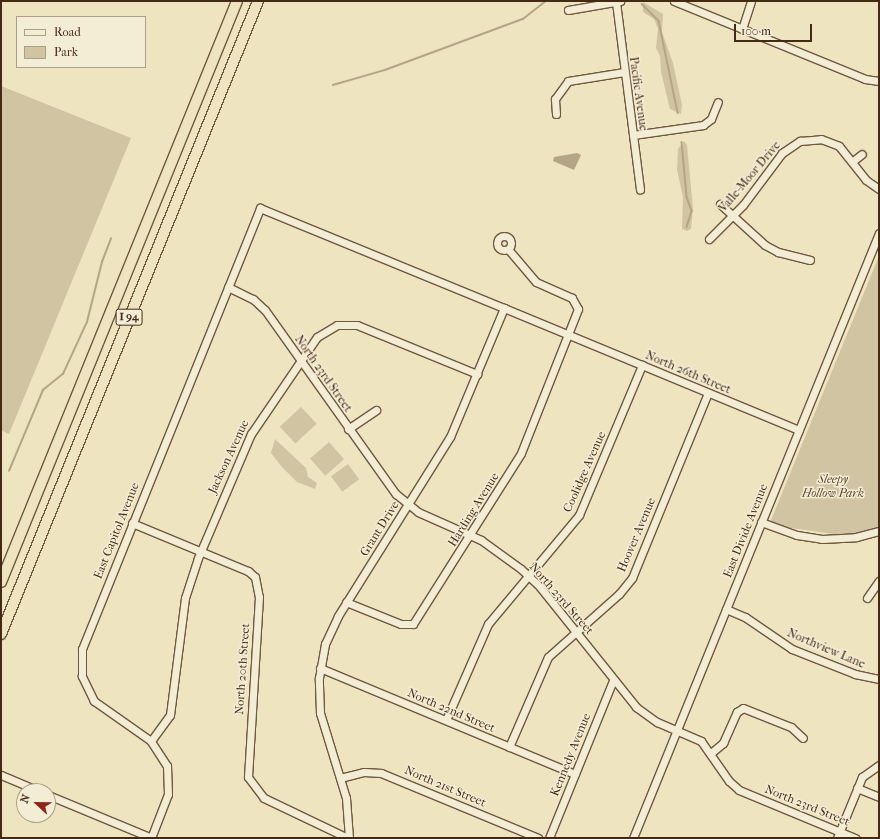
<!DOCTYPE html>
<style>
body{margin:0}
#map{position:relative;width:880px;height:839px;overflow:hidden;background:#eee4c0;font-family:"IM FELL French Canon",serif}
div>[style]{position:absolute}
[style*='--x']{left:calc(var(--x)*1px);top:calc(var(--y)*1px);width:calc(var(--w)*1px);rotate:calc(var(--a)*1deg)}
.green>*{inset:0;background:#d1c4a3;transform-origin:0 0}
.water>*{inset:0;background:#b4a585}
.stream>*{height:1.5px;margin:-0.75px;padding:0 0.75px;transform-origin:0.75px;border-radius:0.75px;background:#b4a585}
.roads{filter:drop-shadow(1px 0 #6e583e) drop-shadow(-1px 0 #6e583e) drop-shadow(0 1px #6e583e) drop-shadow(0 -1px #6e583e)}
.minor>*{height:7px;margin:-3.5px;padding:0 3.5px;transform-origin:3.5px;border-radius:3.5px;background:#f4edd6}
.minor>.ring{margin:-3.5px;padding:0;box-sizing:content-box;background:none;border:7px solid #f4edd6;border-radius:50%}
.highway>*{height:10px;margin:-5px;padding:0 5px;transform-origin:5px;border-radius:5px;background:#eee4c0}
span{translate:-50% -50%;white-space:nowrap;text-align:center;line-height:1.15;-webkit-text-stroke:3px #f4edd6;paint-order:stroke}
.shield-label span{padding:1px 3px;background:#f4edd6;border:1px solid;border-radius:3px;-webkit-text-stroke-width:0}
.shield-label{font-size:11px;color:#442a13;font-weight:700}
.street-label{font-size:12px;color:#442a13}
.park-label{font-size:12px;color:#604930;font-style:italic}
.frame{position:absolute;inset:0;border:2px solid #442a13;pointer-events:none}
.legend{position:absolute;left:16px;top:16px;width:130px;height:52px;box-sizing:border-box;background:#f4edd6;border:1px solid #ae9f88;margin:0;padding:5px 7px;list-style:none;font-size:12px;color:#442a13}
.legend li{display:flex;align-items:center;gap:8px;height:20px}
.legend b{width:20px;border:1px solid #ae9f88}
.north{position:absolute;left:16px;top:783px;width:40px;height:40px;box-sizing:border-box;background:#f4edd6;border:1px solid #ae9f88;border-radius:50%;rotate:292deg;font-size:11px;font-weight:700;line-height:16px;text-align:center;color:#442a13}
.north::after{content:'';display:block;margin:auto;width:14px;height:18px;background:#8f2418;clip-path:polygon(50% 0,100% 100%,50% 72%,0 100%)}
.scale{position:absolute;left:734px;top:24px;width:78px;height:18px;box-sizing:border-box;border:2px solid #442a13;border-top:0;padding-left:5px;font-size:12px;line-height:14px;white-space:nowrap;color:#442a13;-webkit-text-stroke:3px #f4edd6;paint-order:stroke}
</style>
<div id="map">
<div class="green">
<div style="clip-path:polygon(643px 2px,663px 14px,662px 32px,673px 63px,682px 105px,681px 114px,670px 109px,661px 72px,660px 56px,656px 48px,658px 29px,654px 19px,643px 12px)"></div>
<div style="clip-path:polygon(1px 86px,131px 138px,9px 434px,1px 430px)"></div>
<div style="clip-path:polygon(684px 141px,687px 145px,693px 209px,691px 229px,687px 231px,682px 229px,683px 197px,677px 170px,678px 149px)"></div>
<div style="clip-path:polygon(879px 256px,879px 531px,856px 537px,769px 525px)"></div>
<div style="left:301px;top:407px;width:23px;height:29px;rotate:47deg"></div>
<div style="clip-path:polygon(275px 439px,306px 468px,308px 477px,317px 483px,315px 489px,297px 482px,281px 466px,271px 453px)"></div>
<div style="left:329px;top:442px;width:23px;height:25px;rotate:49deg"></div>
<div style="left:348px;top:464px;width:19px;height:21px;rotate:54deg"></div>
</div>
<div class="water">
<div style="clip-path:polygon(577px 153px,581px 155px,574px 170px,553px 161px,554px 157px)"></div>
</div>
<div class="stream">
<div style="--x:642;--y:4;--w:24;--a:45"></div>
<div style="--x:659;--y:21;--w:94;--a:78.3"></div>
<div style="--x:333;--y:85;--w:54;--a:-16.1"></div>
<div style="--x:385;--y:70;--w:147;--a:-20.3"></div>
<div style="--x:523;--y:19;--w:29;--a:-38"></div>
<div style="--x:682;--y:142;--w:55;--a:84.8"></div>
<div style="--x:687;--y:197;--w:15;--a:70"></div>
<div style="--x:692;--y:211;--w:17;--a:107"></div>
<div style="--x:9;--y:471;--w:88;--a:-67.2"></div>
<div style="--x:43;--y:390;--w:26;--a:-39"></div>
<div style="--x:63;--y:374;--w:57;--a:-65.2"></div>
<div style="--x:87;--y:322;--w:62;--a:-76"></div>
<div style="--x:102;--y:262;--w:25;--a:-69"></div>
</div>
<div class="roads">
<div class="minor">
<div style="--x:674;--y:1;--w:206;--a:22.2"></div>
<div style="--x:865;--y:79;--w:14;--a:8"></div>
<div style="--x:616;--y:2;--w:189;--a:82.7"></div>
<div style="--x:568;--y:10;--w:53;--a:-9.8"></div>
<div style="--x:742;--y:29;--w:29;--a:-72"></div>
<div style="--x:556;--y:114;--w:15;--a:-94"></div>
<div style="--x:555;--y:99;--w:22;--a:-54"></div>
<div style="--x:568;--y:81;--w:57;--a:-9.1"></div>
<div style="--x:633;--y:135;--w:71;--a:-8.1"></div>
<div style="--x:703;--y:125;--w:10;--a:-37"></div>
<div style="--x:711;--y:119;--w:18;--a:-68"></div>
<div style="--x:853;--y:161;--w:11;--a:-38"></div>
<div style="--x:720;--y:204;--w:61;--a:42.3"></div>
<div style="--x:765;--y:245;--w:15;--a:28"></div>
<div style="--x:778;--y:252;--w:33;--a:14"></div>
<div class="ring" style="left:497px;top:236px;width:7px;height:7px"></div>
<div style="--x:709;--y:239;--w:48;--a:-45"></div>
<div style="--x:743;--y:205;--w:65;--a:-53.1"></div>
<div style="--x:782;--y:153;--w:22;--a:-34"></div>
<div style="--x:800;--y:141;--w:21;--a:-5"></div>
<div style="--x:821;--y:139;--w:19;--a:21"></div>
<div style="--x:839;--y:146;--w:43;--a:51.5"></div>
<div style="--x:866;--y:180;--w:16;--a:35"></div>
<div style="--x:228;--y:287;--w:28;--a:26"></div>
<div style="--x:253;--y:299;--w:16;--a:43"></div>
<div style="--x:265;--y:310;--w:226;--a:54.6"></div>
<div style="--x:396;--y:494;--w:28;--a:39"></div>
<div style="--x:418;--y:512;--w:69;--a:24"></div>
<div style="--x:481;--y:540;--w:49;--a:35.9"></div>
<div style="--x:521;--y:569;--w:26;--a:43"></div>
<div style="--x:540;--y:587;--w:154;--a:51.3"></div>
<div style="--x:636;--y:707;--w:26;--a:36"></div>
<div style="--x:657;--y:722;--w:48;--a:23.4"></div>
<div style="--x:701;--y:741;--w:49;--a:55"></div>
<div style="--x:729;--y:781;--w:13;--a:42"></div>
<div style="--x:739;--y:790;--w:126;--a:22.5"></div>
<div style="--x:348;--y:429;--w:34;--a:-34"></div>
<div style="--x:761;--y:522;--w:38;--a:20"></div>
<div style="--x:797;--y:535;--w:25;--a:9"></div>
<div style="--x:822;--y:539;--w:34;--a:-3"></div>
<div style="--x:856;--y:537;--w:24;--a:-15"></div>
<div style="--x:132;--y:523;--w:126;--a:22.5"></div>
<div style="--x:248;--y:571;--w:9;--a:41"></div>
<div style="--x:255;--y:577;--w:20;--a:79"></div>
<div style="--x:259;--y:597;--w:180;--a:93.5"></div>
<div style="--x:248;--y:777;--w:26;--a:53"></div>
<div style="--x:264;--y:798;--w:93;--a:25.5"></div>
<div style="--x:867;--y:598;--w:21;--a:-55"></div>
<div style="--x:346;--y:602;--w:59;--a:21.8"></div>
<div style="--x:401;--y:624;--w:12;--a:0"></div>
<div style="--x:413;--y:624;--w:202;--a:-57.7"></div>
<div style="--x:521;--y:453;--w:155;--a:-68.4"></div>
<div style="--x:578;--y:309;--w:13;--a:-119"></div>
<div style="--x:572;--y:298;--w:39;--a:-156"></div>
<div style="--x:536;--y:282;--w:43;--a:-130.3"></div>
<div style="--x:726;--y:609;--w:21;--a:23"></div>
<div style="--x:745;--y:617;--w:57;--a:34.2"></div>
<div style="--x:792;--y:649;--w:68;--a:21.6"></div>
<div style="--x:855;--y:674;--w:25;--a:12"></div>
<div style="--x:320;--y:668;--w:276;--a:22.6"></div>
<div style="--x:446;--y:720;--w:105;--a:-66.4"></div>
<div style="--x:488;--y:624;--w:142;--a:-50.1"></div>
<div style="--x:579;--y:515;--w:163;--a:-67.2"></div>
<div style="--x:151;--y:741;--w:32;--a:-54"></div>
<div style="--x:170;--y:715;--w:118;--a:-82.7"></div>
<div style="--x:185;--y:598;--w:42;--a:-72"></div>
<div style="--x:198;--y:558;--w:135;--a:-66.9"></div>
<div style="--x:251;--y:434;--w:117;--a:-55.8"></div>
<div style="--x:317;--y:337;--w:23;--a:-31"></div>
<div style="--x:337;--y:325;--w:20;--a:0"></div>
<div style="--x:357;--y:325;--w:130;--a:22.2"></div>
<div style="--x:509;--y:747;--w:98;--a:-66.6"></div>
<div style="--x:548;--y:657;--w:95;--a:-41.6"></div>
<div style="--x:619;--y:594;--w:21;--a:-51"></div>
<div style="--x:632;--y:578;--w:200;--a:-67.7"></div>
<div style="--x:711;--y:753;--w:16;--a:-40"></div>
<div style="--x:723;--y:743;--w:34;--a:-66"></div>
<div style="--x:737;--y:712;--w:7;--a:-34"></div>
<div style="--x:743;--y:708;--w:52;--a:21.6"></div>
<div style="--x:791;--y:727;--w:16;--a:43"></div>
<div style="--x:1;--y:775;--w:41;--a:22.8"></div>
<div style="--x:340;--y:778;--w:25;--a:-14"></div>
<div style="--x:364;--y:772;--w:17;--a:3"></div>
<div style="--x:381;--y:773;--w:170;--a:22.5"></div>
<div style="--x:857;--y:788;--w:24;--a:22"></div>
<div style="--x:48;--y:795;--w:113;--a:22.5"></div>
<div style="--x:151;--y:838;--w:47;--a:-68.9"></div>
<div style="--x:168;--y:794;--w:28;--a:-92"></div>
<div style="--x:167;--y:766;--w:30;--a:-123"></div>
<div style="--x:151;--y:741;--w:70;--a:-144.9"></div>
<div style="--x:94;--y:701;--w:28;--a:-116"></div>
<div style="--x:82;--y:676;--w:27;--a:-90"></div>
<div style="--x:82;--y:649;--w:476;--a:-68"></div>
<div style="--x:260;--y:208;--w:264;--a:22.3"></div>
<div style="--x:349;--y:838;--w:40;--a:-94.3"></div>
<div style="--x:346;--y:798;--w:89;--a:-107"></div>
<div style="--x:320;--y:713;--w:35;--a:-92"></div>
<div style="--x:319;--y:678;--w:35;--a:-80"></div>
<div style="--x:325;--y:644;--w:31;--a:-65"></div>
<div style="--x:338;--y:616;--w:211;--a:-58"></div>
<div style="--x:450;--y:437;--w:140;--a:-67.3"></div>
<div style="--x:504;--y:308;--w:319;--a:22.5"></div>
<div style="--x:549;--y:838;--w:170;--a:-67.9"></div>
<div style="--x:633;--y:838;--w:653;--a:-67.87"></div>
<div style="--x:837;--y:838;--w:66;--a:-67.7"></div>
<div style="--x:862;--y:777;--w:21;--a:-35"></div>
</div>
<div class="highway">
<div style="--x:1;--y:582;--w:627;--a:-67.89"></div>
<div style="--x:1;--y:634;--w:683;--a:-67.9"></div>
</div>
</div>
<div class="shield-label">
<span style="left:129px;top:317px">I 94</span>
</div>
<div class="street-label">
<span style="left:638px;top:94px;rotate:82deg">Pacific Avenue</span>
<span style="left:750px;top:177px;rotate:-50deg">Valle-Moor Drive</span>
<span style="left:688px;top:373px;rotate:23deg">North 26th Street</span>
<span style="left:323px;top:374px;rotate:55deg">North 23rd Street</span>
<span style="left:229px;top:457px;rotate:-65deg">Jackson Avenue</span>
<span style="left:585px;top:472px;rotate:-66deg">Coolidge Avenue</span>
<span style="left:474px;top:510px;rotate:-58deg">Harding Avenue</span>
<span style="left:380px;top:529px;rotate:-58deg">Grant Drive</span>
<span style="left:117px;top:531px;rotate:-68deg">East Capitol Avenue</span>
<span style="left:746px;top:531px;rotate:-68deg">East Divide Avenue</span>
<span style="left:637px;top:535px;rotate:-67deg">Hoover Avenue</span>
<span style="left:561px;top:599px;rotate:49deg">North 23rd Street</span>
<span style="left:826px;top:649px;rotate:23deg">Northview Lane</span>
<span style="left:243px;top:669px;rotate:-86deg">North 20th Street</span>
<span style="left:451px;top:711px;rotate:23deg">North 22nd Street</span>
<span style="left:571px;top:755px;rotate:-68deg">Kennedy Avenue</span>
<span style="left:445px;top:787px;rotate:23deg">North 21st Street</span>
<span style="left:807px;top:806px;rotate:22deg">North 23rd Street</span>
</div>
<div class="park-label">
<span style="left:833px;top:487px">Sleepy<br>Hollow Park</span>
</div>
<div class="frame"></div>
<ul class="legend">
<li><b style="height:5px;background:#f4edd6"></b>Road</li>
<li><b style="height:11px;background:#d1c4a3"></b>Park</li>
</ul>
<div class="north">N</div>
<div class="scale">100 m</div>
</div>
